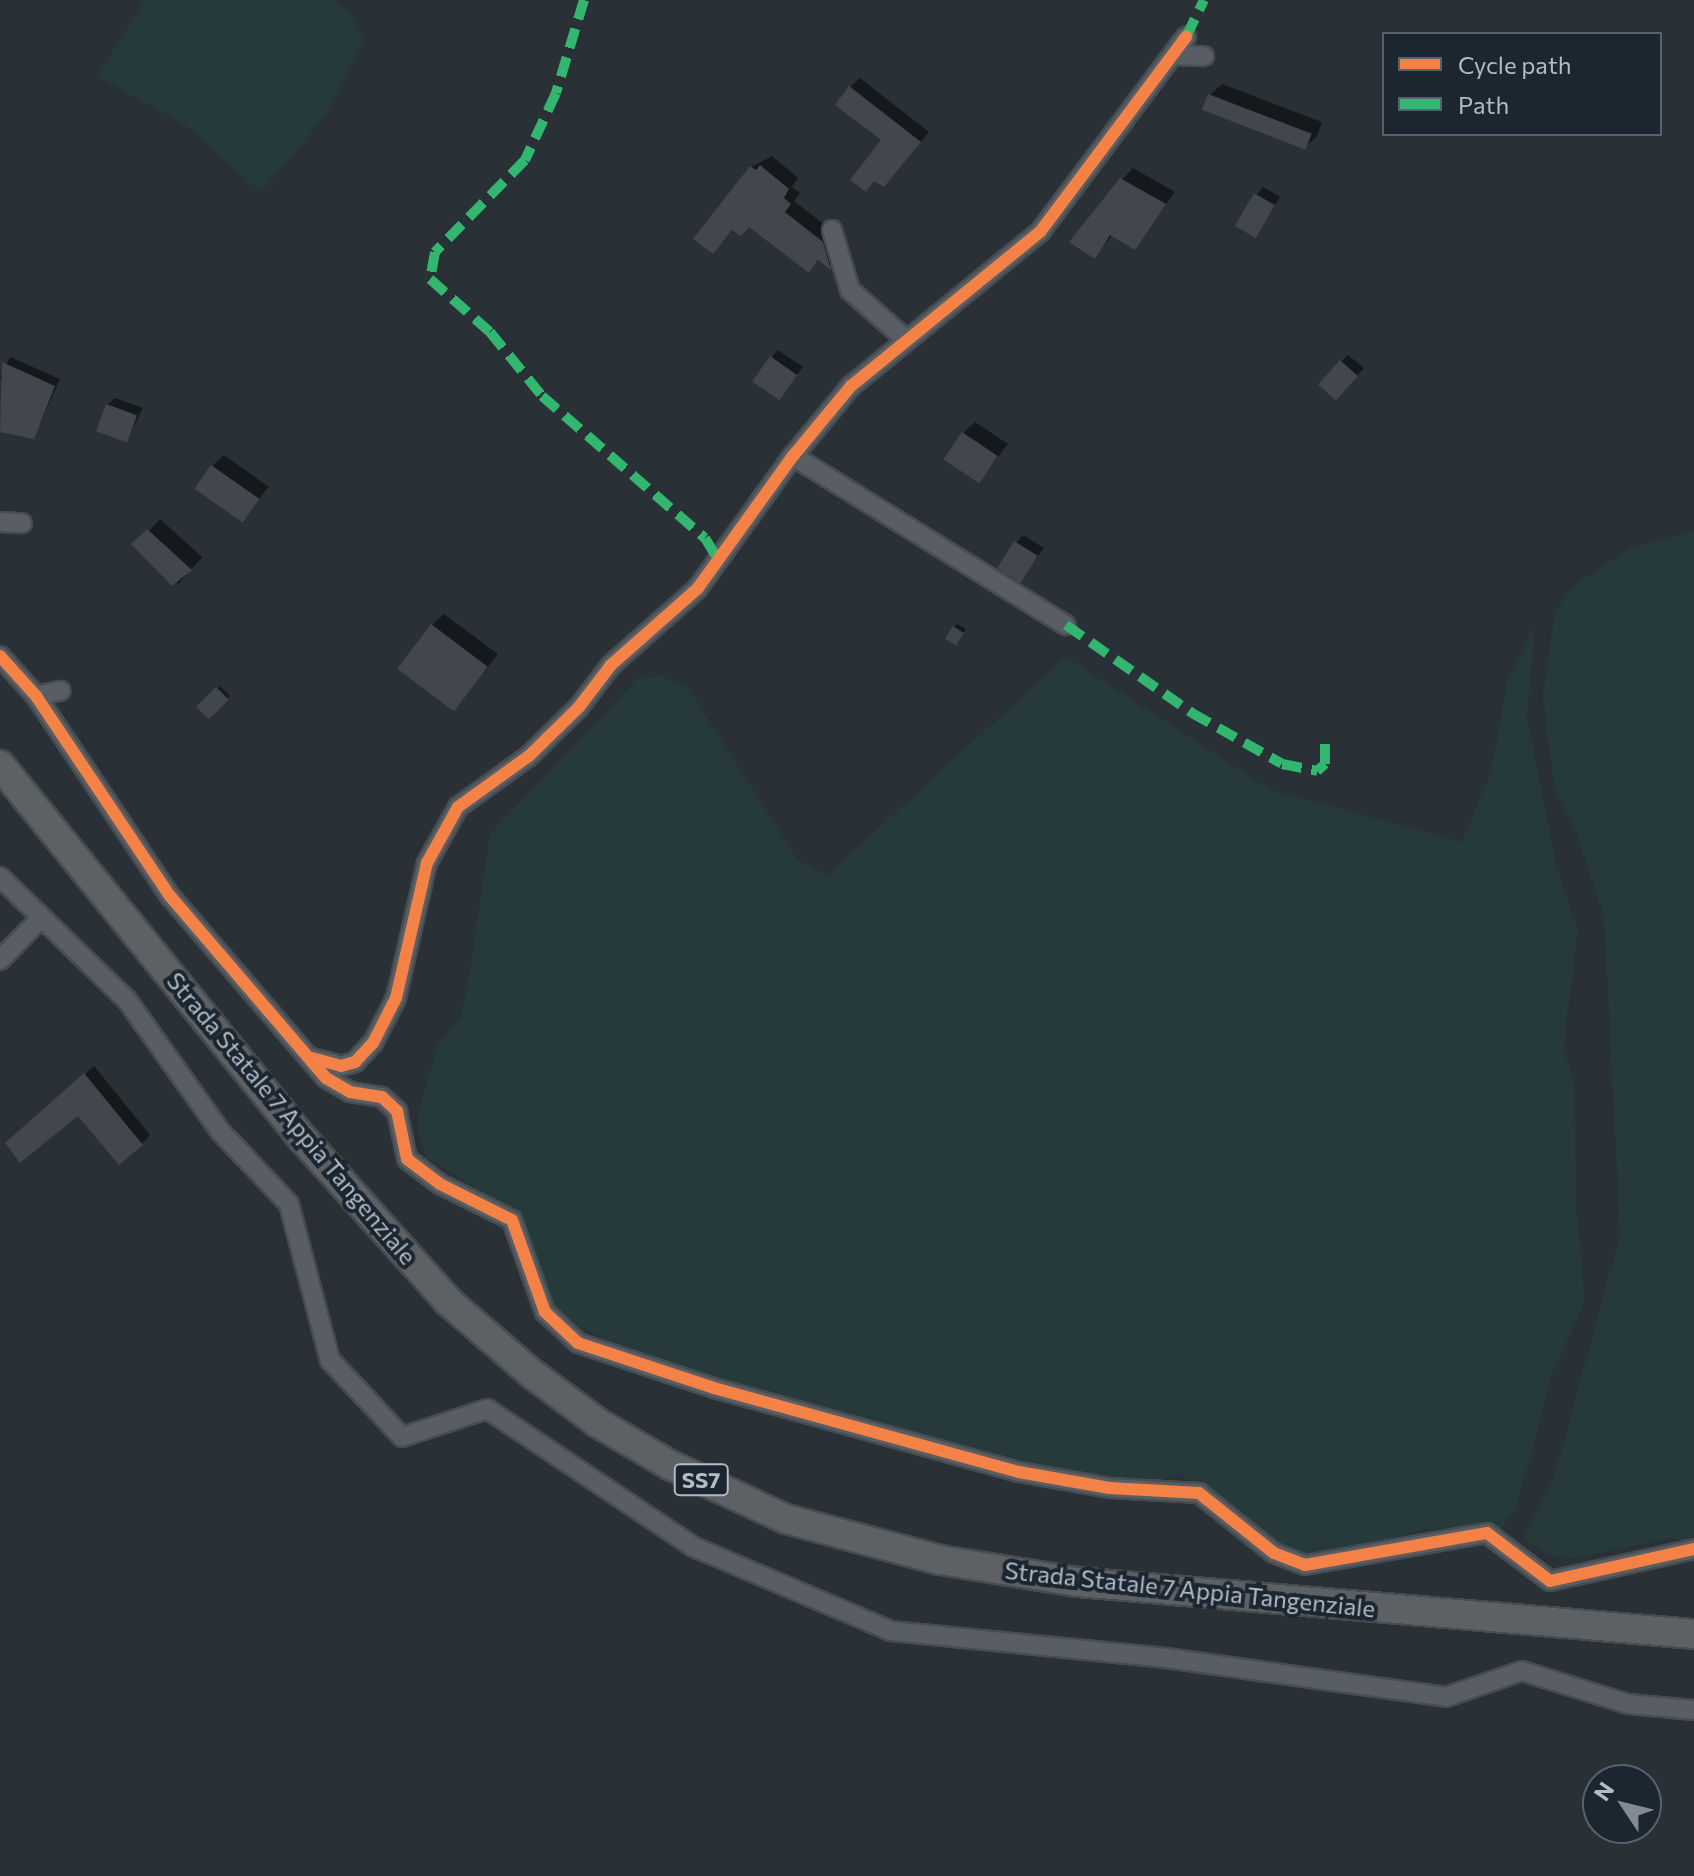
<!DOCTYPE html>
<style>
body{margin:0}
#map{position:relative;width:1694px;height:1876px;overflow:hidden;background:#293036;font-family:Commissioner,sans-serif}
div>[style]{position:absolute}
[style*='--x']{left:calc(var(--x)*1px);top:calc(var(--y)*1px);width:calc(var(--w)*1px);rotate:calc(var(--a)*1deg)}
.green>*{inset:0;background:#263a3c}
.shadow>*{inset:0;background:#0007;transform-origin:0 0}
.building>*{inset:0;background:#41474c;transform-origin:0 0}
.roads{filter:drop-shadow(2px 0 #474c51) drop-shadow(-2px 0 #474c51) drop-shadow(0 2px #474c51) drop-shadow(0 -2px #474c51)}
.minor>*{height:18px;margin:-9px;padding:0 9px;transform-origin:9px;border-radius:9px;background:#595e64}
.highway>*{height:28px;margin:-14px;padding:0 14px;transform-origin:14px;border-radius:14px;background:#5e6164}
.quiet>*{height:10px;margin-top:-5px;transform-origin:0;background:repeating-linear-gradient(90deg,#33b770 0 20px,transparent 0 30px)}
.cycleway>*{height:12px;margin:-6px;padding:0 6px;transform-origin:6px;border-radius:6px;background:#f48246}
span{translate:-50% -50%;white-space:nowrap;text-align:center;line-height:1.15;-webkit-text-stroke:8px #1c2631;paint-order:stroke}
.shield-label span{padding:2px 6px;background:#1c2631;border:2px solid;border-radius:6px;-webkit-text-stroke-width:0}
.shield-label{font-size:22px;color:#b2bcc7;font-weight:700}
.street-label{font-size:24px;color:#b2bcc7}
.legend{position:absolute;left:1382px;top:32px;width:280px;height:104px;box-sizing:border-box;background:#1c2631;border:2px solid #58626d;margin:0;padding:10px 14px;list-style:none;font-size:24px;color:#b2bcc7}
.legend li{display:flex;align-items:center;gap:16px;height:40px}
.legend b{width:40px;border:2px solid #58626d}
.north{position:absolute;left:1582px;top:1764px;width:80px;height:80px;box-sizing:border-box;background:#1c2631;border:2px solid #58626d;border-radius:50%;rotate:305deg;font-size:22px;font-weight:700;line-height:32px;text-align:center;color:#b2bcc7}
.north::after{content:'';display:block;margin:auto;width:28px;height:36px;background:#828b94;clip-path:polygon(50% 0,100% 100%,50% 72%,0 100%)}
</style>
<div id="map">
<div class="green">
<div style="clip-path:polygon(145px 0,332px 0,350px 12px,364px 41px,326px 115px,261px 192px,184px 124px,97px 76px)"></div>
<div style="clip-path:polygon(1694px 531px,1694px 1543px,1670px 1538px,1572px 1559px,1550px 1555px,1523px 1539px,1555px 1474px,1620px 1234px,1604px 916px,1575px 829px,1554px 787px,1543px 696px,1555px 611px,1576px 584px,1630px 548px)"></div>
<div style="clip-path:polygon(1534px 626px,1527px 719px,1556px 865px,1578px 930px,1563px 1048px,1575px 1084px,1576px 1204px,1585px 1301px,1552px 1374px,1516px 1510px,1501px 1528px,1422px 1530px,1321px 1557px,1292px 1554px,1268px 1544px,1224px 1504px,1179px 1474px,1152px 1482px,1058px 1476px,724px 1384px,628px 1352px,557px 1314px,522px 1229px,507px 1207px,427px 1158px,418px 1131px,420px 1106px,437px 1047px,460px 1017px,468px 984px,490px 834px,639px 677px,661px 676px,688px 688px,797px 859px,827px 875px,1066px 657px,1271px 790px,1462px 842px,1491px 772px,1508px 679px)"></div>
</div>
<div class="shadow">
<div style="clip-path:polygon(860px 78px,929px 132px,894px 175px,876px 179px,884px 139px,850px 87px)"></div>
<div style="clip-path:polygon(1222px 84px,1322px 122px,1317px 136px,1305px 147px,1210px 95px)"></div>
<div style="clip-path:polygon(772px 156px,798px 178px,792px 187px,800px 193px,794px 201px,833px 231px,840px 257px,831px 266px,820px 259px,809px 270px,750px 225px,734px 228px,713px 252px,751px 167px)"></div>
<div style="clip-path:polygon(1133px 168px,1175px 192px,1134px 248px,1113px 234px,1095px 256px,1122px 180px)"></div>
<div style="clip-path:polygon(1263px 187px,1280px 197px,1256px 235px,1256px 195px)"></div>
<div style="clip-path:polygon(778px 350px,803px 367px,779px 398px,771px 358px)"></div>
<div style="clip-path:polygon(1348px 355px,1364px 368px,1344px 390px,1341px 362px)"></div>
<div style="clip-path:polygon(10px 357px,60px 379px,34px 437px,0 429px,5px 381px,0 378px)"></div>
<div style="clip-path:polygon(115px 398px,143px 408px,127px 440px,107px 405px)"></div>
<div style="clip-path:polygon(975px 422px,1008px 444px,980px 480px,963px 433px)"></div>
<div style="clip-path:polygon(224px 455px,269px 487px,241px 519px,212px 466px)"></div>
<div style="left:160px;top:519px;width:57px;height:36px;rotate:42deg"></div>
<div style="clip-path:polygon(1023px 535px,1044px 548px,1021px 581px,1016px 543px)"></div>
<div style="clip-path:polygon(444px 614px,498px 654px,455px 709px,432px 625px)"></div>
<div style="clip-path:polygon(957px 624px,966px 629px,958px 640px,954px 627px)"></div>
<div style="left:220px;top:686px;width:14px;height:29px;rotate:45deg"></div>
<div style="clip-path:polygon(94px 1066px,150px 1135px,142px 1144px,78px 1113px,16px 1135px)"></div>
</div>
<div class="building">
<div style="clip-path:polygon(849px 86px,921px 142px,884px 187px,874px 181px,866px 192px,850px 180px,881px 140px,835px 105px)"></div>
<div style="left:1208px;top:94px;width:111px;height:17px;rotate:21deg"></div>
<div style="clip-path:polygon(760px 165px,789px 189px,784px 198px,791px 204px,785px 212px,823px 242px,831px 270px,818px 260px,809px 273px,749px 227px,741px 236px,732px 230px,713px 254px,693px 239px,750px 166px,756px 170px)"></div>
<div style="clip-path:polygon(1120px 178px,1166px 204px,1135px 250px,1110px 235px,1095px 259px,1069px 242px)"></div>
<div style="left:1254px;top:193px;width:24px;height:38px;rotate:30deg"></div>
<div style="left:770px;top:356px;width:33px;height:31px;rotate:35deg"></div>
<div style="left:1340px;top:360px;width:24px;height:33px;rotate:42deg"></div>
<div style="clip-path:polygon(2px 362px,55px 386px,34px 439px,0 432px)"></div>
<div style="left:106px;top:404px;width:33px;height:29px;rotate:20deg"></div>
<div style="left:962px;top:432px;width:43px;height:33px;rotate:34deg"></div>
<div style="left:211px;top:465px;width:59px;height:29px;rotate:35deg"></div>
<div style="clip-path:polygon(147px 529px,192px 570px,172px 586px,131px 544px)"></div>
<div style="left:1014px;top:541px;width:28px;height:32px;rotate:32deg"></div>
<div style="left:431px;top:624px;width:71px;height:56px;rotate:37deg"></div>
<div style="left:953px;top:626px;width:13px;height:15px;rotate:32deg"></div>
<div style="left:216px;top:687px;width:18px;height:28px;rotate:45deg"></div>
<div style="clip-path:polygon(84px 1073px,143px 1145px,119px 1165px,78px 1116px,20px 1163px,5px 1143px)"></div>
</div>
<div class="roads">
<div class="minor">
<div style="--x:1173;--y:55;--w:31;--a:2"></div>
<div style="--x:832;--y:230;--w:63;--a:73.3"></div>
<div style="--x:850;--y:290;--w:72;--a:41.6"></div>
<div style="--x:793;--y:456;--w:321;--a:31.8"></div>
<div style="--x:0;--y:522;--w:22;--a:3"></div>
<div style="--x:0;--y:656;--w:54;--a:48"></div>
<div style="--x:36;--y:696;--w:241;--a:56.2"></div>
<div style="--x:170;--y:896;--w:240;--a:49.4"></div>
<div style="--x:326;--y:1078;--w:28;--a:30"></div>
<div style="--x:350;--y:1092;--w:32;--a:9"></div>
<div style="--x:382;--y:1097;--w:21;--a:43"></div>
<div style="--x:397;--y:1111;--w:49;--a:78.2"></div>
<div style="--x:407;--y:1159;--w:41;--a:37.1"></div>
<div style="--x:440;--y:1184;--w:80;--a:26.6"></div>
<div style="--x:512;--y:1220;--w:98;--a:70.3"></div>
<div style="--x:545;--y:1312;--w:45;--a:43.2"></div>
<div style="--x:578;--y:1343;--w:143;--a:18.3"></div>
<div style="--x:714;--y:1388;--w:316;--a:15.4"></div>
<div style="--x:1019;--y:1472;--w:92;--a:10"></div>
<div style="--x:1110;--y:1488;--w:89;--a:3.2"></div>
<div style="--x:1199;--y:1493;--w:96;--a:38.7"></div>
<div style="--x:1274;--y:1553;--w:33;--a:21"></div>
<div style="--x:1305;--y:1565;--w:185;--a:-10"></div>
<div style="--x:1487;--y:1533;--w:79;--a:37.3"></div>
<div style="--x:1550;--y:1581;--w:148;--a:-12.5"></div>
<div style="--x:36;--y:696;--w:25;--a:-12"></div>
<div style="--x:0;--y:877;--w:177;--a:44.1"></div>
<div style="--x:127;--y:1000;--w:161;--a:54.6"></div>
<div style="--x:220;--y:1131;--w:100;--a:46.6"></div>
<div style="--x:289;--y:1204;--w:161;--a:75.3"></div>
<div style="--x:330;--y:1360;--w:105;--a:46.9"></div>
<div style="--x:402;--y:1437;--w:89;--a:-18.2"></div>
<div style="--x:487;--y:1409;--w:249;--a:33.7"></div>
<div style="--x:694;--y:1547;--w:214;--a:23.1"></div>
<div style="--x:891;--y:1631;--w:276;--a:5.6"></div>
<div style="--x:1166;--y:1658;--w:283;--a:7.9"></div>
<div style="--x:1446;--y:1697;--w:80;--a:-18.9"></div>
<div style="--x:1522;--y:1671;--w:111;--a:17.3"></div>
<div style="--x:1628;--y:1704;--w:66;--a:5.2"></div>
<div style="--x:0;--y:960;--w:59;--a:-45.7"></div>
<div style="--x:308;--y:1057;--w:34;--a:15"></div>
<div style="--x:341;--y:1066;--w:15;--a:-16"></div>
<div style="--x:355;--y:1062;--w:26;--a:-47"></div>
<div style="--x:373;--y:1043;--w:51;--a:-62.9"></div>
<div style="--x:396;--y:998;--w:139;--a:-77.1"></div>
<div style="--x:427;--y:863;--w:64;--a:-61"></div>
<div style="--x:458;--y:807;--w:87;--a:-35.7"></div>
<div style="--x:529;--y:756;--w:70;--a:-44.4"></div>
<div style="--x:579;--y:707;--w:53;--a:-52.7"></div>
<div style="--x:611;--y:665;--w:116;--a:-41.5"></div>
<div style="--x:698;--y:588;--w:163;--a:-54.3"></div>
<div style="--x:793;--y:456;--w:91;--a:-50.4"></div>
<div style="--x:851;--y:386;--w:244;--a:-39.2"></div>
<div style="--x:1040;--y:232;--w:244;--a:-53.2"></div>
</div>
<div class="highway">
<div style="--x:0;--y:765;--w:483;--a:51"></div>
<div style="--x:304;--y:1140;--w:217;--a:48.2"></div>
<div style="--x:449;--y:1302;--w:108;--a:40.9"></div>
<div style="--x:531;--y:1373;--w:84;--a:36.7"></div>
<div style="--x:598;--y:1423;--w:83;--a:30.3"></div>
<div style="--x:670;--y:1465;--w:128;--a:25"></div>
<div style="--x:786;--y:1519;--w:159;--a:14.9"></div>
<div style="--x:940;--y:1560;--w:139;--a:9.1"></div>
<div style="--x:1077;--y:1582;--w:619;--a:4.82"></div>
</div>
</div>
<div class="quiet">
<div style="--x:584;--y:0;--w:97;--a:106.8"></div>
<div style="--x:556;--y:93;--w:74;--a:114.8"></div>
<div style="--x:525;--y:160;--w:129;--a:134.4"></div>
<div style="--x:435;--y:252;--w:27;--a:100"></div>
<div style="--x:430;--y:279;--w:80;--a:41.5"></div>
<div style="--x:490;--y:332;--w:82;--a:50.9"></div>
<div style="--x:542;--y:396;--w:216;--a:41.1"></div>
<div style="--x:705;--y:538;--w:26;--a:59"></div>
<div style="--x:1186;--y:37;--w:41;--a:-64.1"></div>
<div style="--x:1066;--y:625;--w:154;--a:34.9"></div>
<div style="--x:1192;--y:713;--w:103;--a:29.5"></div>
<div style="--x:1282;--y:764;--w:36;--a:11"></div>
<div style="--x:1317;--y:771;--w:11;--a:-41"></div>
<div style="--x:1325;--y:764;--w:28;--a:-90"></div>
</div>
<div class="cycleway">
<div style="--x:0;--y:656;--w:54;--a:48"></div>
<div style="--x:36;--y:696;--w:241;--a:56.2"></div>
<div style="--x:170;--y:896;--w:240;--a:49.4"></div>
<div style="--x:326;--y:1078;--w:28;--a:30"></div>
<div style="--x:350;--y:1092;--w:32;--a:9"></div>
<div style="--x:382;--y:1097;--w:21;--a:43"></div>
<div style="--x:397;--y:1111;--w:49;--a:78.2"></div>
<div style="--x:407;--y:1159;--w:41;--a:37.1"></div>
<div style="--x:440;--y:1184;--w:80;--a:26.6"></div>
<div style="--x:512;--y:1220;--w:98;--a:70.3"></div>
<div style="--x:545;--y:1312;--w:45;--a:43.2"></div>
<div style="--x:578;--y:1343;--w:143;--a:18.3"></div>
<div style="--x:714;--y:1388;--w:316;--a:15.4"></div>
<div style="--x:1019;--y:1472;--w:92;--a:10"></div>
<div style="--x:1110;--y:1488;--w:89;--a:3.2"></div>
<div style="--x:1199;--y:1493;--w:96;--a:38.7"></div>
<div style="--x:1274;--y:1553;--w:33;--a:21"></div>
<div style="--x:1305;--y:1565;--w:185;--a:-10"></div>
<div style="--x:1487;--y:1533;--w:79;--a:37.3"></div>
<div style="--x:1550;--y:1581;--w:148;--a:-12.5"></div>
<div style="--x:308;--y:1057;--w:34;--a:15"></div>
<div style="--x:341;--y:1066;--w:15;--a:-16"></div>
<div style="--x:355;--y:1062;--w:26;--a:-47"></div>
<div style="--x:373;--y:1043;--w:51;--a:-62.9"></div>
<div style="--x:396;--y:998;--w:139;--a:-77.1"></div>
<div style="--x:427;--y:863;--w:64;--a:-61"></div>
<div style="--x:458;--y:807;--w:87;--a:-35.7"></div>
<div style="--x:529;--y:756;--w:70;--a:-44.4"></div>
<div style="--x:579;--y:707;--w:53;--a:-52.7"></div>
<div style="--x:611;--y:665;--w:116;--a:-41.5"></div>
<div style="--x:698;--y:588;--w:163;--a:-54.3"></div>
<div style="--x:793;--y:456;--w:91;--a:-50.4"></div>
<div style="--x:851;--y:386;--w:244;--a:-39.2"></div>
<div style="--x:1040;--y:232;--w:244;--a:-53.2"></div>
</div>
<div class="shield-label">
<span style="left:701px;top:1480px">SS7</span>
</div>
<div class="street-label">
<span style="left:292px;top:1118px;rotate:50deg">Strada Statale 7 Appia Tangenziale</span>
<span style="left:1190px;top:1589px;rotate:6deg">Strada Statale 7 Appia Tangenziale</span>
</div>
<ul class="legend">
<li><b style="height:10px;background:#f48246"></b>Cycle path</li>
<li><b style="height:10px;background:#33b770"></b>Path</li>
</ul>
<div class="north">N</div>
</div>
